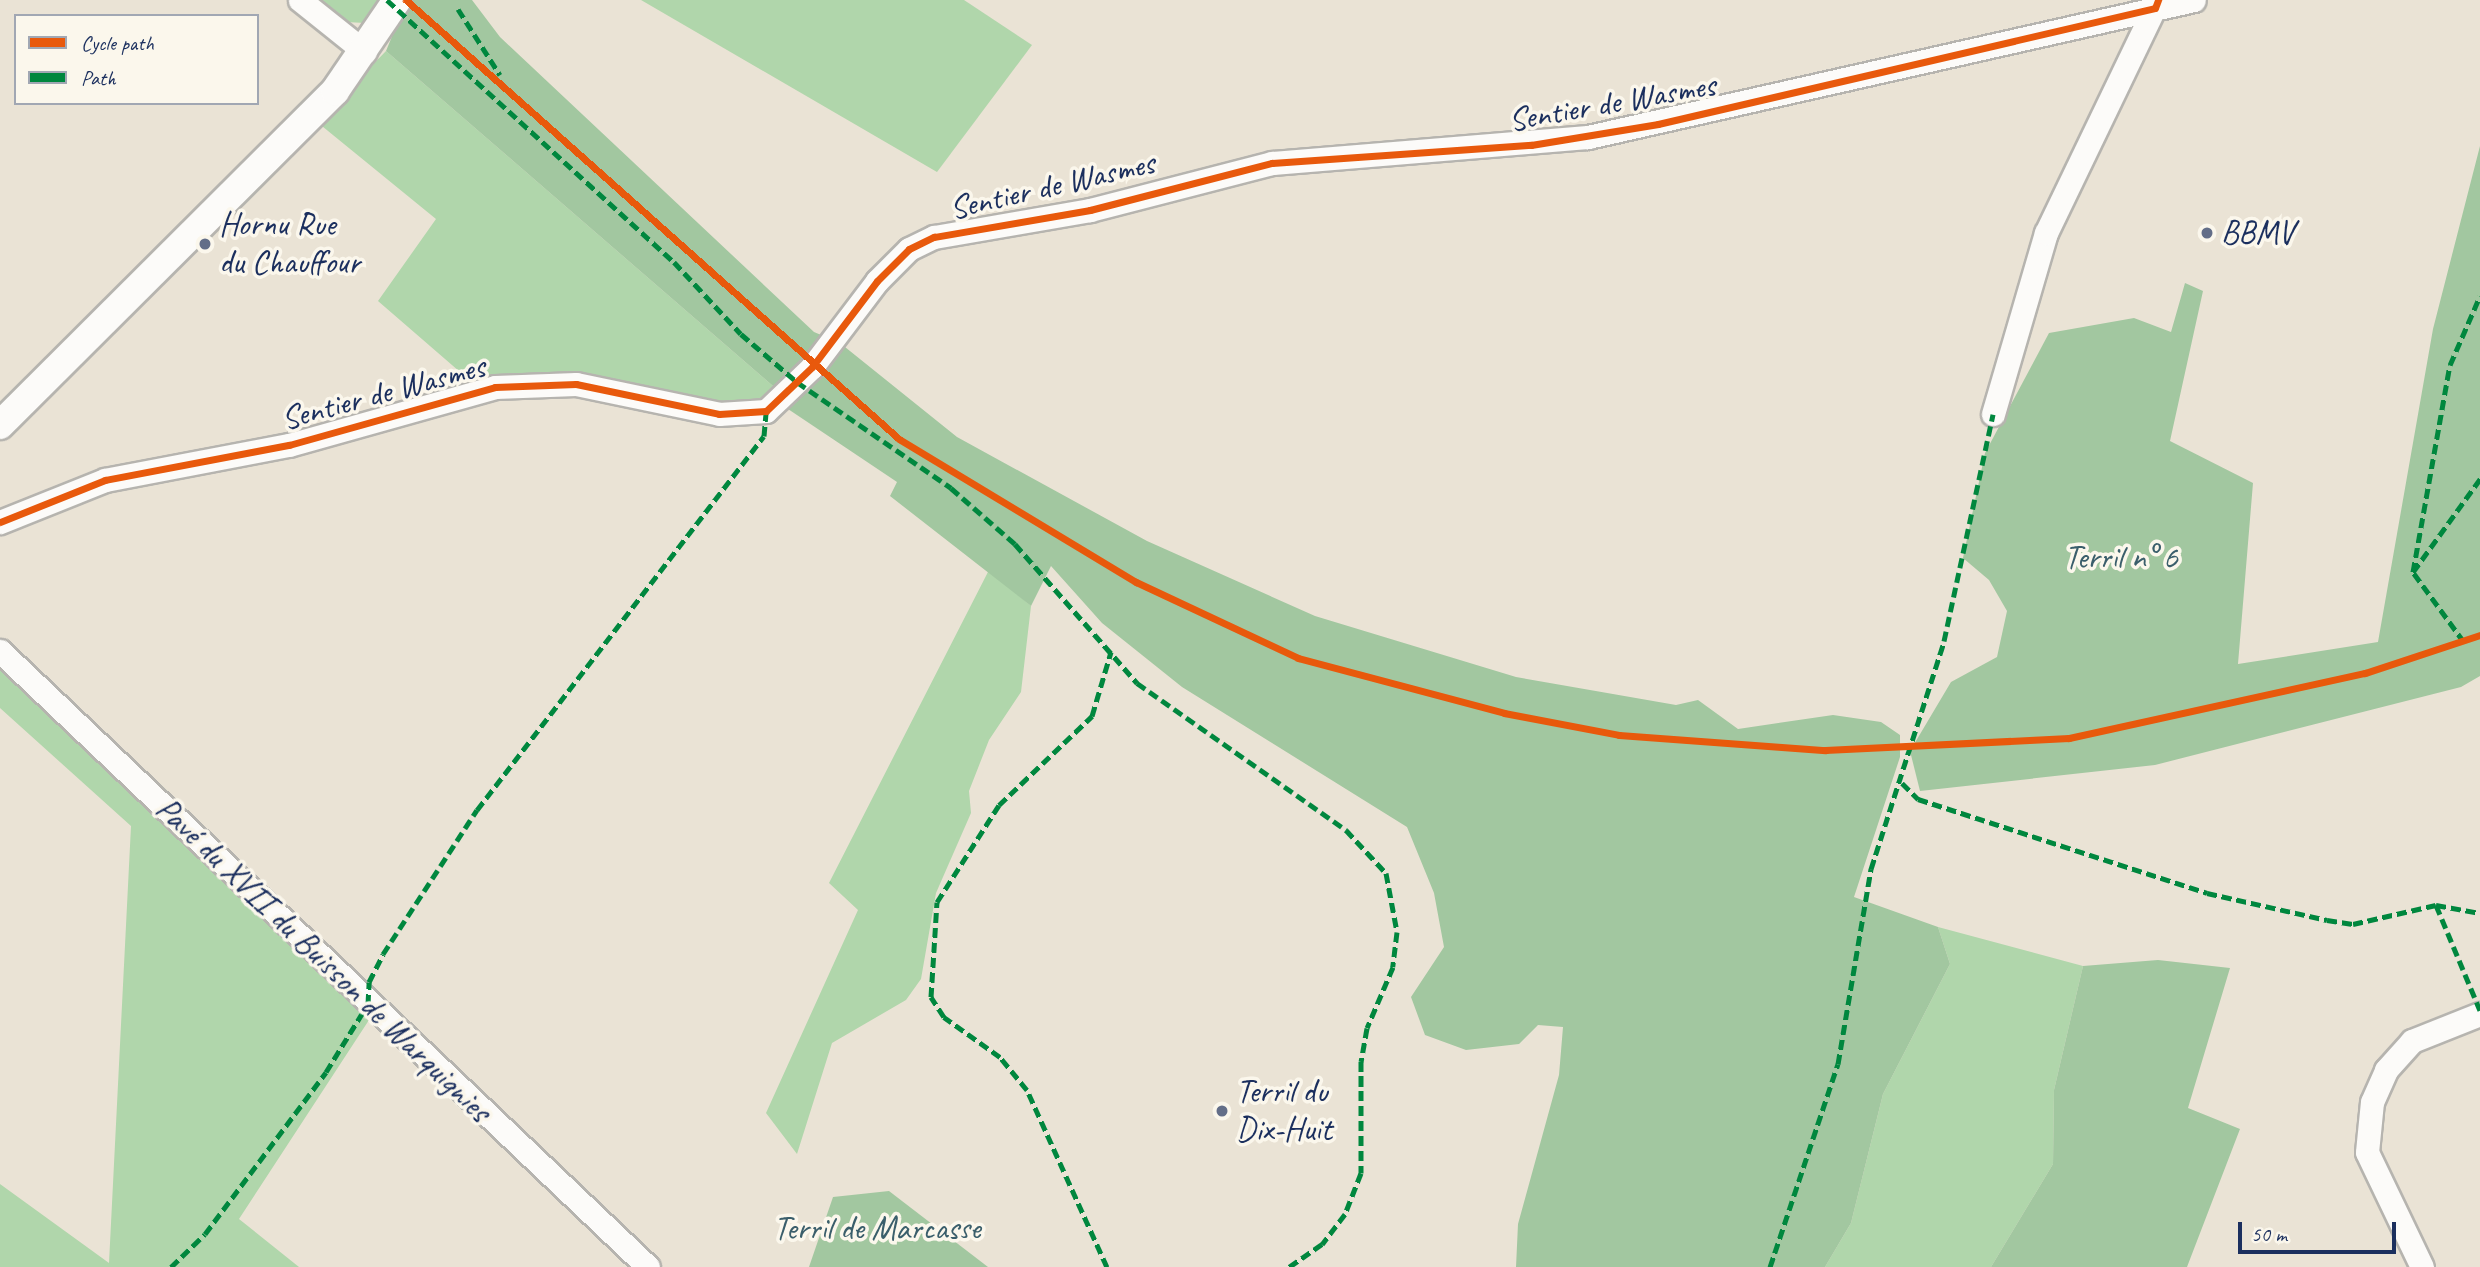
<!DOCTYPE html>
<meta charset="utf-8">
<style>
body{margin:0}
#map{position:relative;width:2480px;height:1267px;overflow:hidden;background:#eae3d5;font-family:Caveat,sans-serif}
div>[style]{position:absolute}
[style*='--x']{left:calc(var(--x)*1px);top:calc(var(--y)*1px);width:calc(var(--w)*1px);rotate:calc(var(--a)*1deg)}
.green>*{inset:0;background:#b0d6ab}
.forest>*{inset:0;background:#a2c7a0}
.roads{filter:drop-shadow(2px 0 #b6b4af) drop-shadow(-2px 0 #b6b4af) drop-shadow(0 2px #b6b4af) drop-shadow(0 -2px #b6b4af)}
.minor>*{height:23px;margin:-11.5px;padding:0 11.5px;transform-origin:11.5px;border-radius:11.5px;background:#fcfbf9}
.tertiary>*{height:28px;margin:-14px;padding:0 14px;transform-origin:14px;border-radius:14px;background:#fcfbf9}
.quiet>*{height:5px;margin-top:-2.5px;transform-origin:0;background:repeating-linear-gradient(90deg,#00873e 0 10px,transparent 0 15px)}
.cycleway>*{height:7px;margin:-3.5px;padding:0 3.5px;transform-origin:3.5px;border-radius:3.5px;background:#e8590c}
.dots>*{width:19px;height:19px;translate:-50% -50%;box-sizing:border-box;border:4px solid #fbf7ec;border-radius:50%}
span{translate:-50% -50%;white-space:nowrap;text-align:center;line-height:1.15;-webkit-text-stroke:7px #fbf7ec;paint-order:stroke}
.street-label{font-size:33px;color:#1b2f5e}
.poi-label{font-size:33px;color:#1b2f5e}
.left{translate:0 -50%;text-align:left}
.park-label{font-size:33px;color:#3a5e6b}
.legend{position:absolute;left:14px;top:14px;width:245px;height:91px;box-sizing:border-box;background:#fbf7ec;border:2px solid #a1a7b3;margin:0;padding:9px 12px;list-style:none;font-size:21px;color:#1b2f5e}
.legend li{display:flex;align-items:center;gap:14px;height:35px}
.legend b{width:35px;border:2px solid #a1a7b3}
.scale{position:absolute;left:2238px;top:1222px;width:158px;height:32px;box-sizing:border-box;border:4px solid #1b2f5e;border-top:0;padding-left:9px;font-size:21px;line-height:24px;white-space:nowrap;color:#1b2f5e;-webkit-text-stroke:5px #fbf7ec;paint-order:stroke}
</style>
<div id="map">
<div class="green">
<div style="clip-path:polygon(321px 0,384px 0,365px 23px,346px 22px)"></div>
<div style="clip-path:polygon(641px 0,964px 0,1032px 45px,937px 172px)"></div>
<div style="clip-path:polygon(386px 51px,773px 386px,788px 409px,733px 424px,585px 395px,482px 391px,378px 301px,436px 219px,317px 122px)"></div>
<div style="clip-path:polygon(989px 570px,1031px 606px,1021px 692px,989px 740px,969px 791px,971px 813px,936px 893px,921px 979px,906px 1000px,832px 1043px,797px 1154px,766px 1113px,858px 910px,829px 883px)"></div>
<div style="clip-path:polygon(0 665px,136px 798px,153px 777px,353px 969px,369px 1020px,239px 1219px,299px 1267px,0 1267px,0 1184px,109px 1263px,131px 826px,0 708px)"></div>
<div style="clip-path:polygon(1938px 927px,2083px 966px,2054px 1090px,2053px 1164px,1991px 1267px,1825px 1267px,1851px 1223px,1883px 1094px,1950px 964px)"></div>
</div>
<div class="forest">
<div style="clip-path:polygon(407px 0,472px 0,500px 37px,814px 332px,840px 343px,957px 437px,1147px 541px,1315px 616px,1516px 677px,1676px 705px,1698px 700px,1738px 729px,1833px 715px,1881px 722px,1900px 735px,1900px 757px,1854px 897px,1938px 927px,1950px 964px,1883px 1094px,1851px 1223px,1825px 1267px,1516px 1267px,1518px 1224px,1559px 1075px,1563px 1027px,1538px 1025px,1519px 1044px,1466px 1050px,1425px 1035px,1411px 997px,1444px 947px,1434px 893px,1407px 827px,1182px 687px,1102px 623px,1051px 566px,1031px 606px,890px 496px,897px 482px,788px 409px,773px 386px,386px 51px)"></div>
<div style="clip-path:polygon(2480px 146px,2480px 676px,2461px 687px,2155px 765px,1920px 791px,1910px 751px,1951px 682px,1997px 657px,2007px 611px,1989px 580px,1963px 558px,1985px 453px,2049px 333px,2134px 318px,2171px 332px,2185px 283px,2203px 291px,2170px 441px,2253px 483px,2238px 664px,2378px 642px,2433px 329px)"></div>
<div style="clip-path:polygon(2158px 960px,2230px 968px,2188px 1108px,2240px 1129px,2187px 1267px,1991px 1267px,2053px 1164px,2054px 1090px,2083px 966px)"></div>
<div style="clip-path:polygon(889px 1191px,988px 1267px,809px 1267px,833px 1197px)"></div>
</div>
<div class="roads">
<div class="minor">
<div style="--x:300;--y:0;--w:83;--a:38.7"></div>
<div style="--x:1993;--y:414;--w:189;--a:-73.7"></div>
<div style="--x:2046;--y:233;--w:259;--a:-64.3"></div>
<div style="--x:0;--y:522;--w:113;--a:-21.8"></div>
<div style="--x:105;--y:480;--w:187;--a:-10.8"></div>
<div style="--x:289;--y:445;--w:214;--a:-15.7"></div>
<div style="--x:495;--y:387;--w:81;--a:-2.1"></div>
<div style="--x:576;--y:384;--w:146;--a:11.8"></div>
<div style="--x:719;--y:414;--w:47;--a:-3.7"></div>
<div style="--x:766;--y:411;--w:64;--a:-43.7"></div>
<div style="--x:812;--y:367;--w:108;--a:-52.9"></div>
<div style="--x:877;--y:281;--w:45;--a:-45"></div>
<div style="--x:909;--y:249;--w:28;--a:-26"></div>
<div style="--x:934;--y:237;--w:158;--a:-9.8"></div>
<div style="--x:1090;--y:210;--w:188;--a:-14.5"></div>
<div style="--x:1272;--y:163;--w:317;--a:-4.7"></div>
<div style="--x:1588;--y:137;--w:621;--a:-12.74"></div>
<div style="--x:0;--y:651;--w:894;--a:43.55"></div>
<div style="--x:2422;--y:1267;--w:127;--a:-115.6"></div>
<div style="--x:2367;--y:1152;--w:50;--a:-84.3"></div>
<div style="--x:2372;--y:1102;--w:35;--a:-66"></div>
<div style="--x:2386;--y:1070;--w:39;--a:-48"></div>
<div style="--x:2412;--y:1041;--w:73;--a:-21.7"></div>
</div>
<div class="tertiary">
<div style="--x:0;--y:425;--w:473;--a:-44.9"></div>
<div style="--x:335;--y:91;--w:110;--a:-55.7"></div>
</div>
</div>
<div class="quiet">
<div style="--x:387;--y:0;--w:389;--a:42.4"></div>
<div style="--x:674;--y:262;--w:98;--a:47.1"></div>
<div style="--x:741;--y:334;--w:74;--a:40.6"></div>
<div style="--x:797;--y:382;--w:187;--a:34.5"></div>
<div style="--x:951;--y:488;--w:85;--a:41.2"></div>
<div style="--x:1015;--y:544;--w:185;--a:48.7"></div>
<div style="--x:1137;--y:683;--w:256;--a:35.1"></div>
<div style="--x:1346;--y:830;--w:59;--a:47.1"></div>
<div style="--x:1386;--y:873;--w:60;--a:79.4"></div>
<div style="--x:1397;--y:932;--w:35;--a:97"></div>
<div style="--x:1393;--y:967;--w:66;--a:113.1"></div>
<div style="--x:1367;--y:1028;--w:34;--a:100"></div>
<div style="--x:1361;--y:1061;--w:112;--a:90"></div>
<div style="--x:1361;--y:1173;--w:44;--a:111.3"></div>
<div style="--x:1345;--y:1214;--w:38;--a:127"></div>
<div style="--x:1322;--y:1244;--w:40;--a:145.1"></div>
<div style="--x:458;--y:9;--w:78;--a:57.5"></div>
<div style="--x:2413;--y:572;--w:115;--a:-54.2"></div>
<div style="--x:2464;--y:642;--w:87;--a:-126.1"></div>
<div style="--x:2413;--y:572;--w:210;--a:-79.9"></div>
<div style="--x:2450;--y:365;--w:75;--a:-66.5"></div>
<div style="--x:1902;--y:783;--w:23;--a:45"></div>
<div style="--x:1918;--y:799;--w:304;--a:18"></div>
<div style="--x:2207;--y:893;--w:123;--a:12.7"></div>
<div style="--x:2327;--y:920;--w:26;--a:9"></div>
<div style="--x:2353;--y:924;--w:85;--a:-12.9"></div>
<div style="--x:2436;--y:905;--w:45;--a:10.3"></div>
<div style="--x:2436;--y:905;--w:114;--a:67.3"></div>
<div style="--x:171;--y:1267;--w:47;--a:-44.1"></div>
<div style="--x:205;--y:1234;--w:202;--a:-53.2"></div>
<div style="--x:326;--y:1072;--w:80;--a:-58.3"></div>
<div style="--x:368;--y:1004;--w:22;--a:-87"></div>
<div style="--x:369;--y:982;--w:31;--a:-63"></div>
<div style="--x:383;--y:954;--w:172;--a:-56.9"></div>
<div style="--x:477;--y:810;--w:471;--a:-52.5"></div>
<div style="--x:764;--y:436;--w:25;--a:-85"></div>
<div style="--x:1107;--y:1267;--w:194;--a:-114.3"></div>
<div style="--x:1027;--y:1090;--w:43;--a:-129.3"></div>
<div style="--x:1000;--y:1057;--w:69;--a:-144.5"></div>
<div style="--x:944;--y:1017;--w:24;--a:-123"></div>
<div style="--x:931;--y:997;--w:95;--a:-86.4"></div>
<div style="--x:937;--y:902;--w:115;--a:-57.4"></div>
<div style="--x:999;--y:805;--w:129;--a:-43.7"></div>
<div style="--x:1092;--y:716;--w:67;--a:-73.5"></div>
<div style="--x:1770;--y:1267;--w:214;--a:-71.5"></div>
<div style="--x:1838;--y:1064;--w:198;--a:-80.4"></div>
<div style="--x:1871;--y:869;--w:239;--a:-72.2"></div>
<div style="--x:1944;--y:641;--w:232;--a:-77.8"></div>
</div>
<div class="cycleway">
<div style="--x:406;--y:0;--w:660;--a:41.68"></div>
<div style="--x:899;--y:439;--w:277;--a:31.1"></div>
<div style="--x:1136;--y:582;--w:179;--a:25.1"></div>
<div style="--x:1298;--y:658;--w:213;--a:14.9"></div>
<div style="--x:1504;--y:713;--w:117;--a:10.8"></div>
<div style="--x:1619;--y:735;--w:207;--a:4.2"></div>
<div style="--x:1825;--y:750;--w:244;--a:-2.8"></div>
<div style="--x:2069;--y:738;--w:303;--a:-12.4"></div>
<div style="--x:2365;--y:673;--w:121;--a:-18.3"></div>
<div style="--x:0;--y:522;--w:113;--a:-21.8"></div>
<div style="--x:105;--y:480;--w:187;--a:-10.8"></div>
<div style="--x:289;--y:445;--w:214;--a:-15.7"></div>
<div style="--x:495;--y:387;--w:81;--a:-2.1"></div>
<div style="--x:576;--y:384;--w:146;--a:11.8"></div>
<div style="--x:719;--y:414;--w:47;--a:-3.7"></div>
<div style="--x:766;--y:411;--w:64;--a:-43.7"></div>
<div style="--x:812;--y:367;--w:108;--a:-52.9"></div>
<div style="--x:877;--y:281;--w:45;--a:-45"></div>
<div style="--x:909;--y:249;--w:28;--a:-26"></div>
<div style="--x:934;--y:237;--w:158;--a:-9.8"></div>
<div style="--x:1090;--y:210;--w:188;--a:-14.5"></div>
<div style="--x:1272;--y:163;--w:260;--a:-4"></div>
<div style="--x:1531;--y:145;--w:129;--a:-9.4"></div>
<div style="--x:1658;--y:124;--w:510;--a:-13.14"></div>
<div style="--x:2155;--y:8;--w:9;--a:-69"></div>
</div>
<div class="dots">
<div style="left:2207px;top:233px;background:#636e88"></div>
<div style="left:205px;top:244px;background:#636e88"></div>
<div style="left:1222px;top:1111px;background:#636e88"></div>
</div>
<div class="street-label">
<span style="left:1612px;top:103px;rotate:-10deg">Sentier de Wasmes</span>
<span style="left:1052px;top:186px;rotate:-13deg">Sentier de Wasmes</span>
<span style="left:383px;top:393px;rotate:-15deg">Sentier de Wasmes</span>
<span style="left:323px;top:960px;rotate:44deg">Pavé du XVII du Buisson de Warquignies</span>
</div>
<div class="poi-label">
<span class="left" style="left:219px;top:244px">Hornu Rue<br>du Chauffour</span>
<span class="left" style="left:2221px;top:233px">BBMV</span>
<span class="left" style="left:1236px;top:1111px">Terril du<br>Dix-Huit</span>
</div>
<div class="park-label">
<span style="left:2121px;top:558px">Terril n° 6</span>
<span style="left:877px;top:1229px">Terril de Marcasse</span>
</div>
<ul class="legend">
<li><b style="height:9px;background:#e8590c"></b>Cycle path</li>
<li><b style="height:9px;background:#00873e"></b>Path</li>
</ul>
<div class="scale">50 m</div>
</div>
